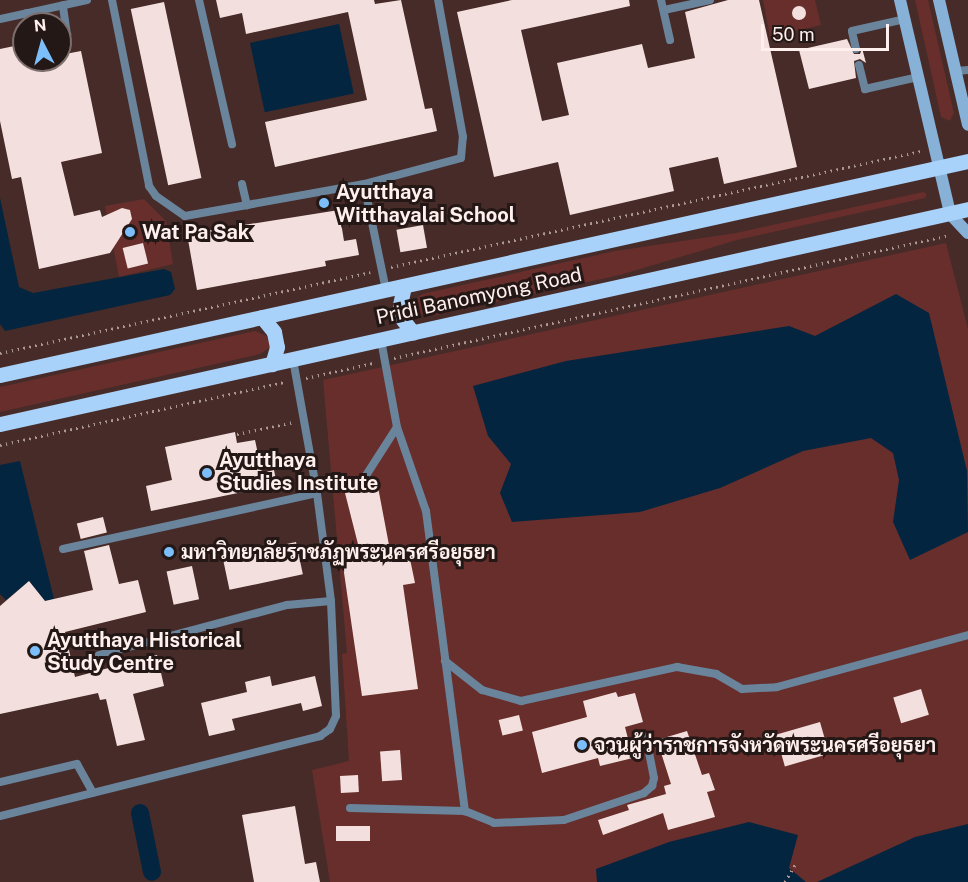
<!DOCTYPE html>
<meta charset="utf-8">
<style>
body{margin:0}
#map{position:relative;width:968px;height:882px;overflow:hidden;background:#462b29;font-family:"Public Sans",Sarabun,sans-serif}
div>[style]{position:absolute}
[style*='--x']{left:calc(var(--x)*1px);top:calc(var(--y)*1px);width:calc(var(--w)*1px);rotate:calc(var(--a)*1deg)}
.green>*{inset:0;background:#672e2b}
.water>*{inset:0;background:#03253f;transform-origin:0 0}
.canal>*{height:18px;margin:-9px;padding:0 9px;transform-origin:9px;border-radius:9px;background:#03253f}
.building>*{inset:0;background:#f3e0de;transform-origin:0 0}
.round{border-radius:50%}
.path>*{height:3px;margin-top:-1.5px;transform-origin:0;background:repeating-linear-gradient(90deg,#ab9795 0 1.5px,transparent 0 6px)}
.lane>*{height:8px;margin:-4px;padding:0 4px;transform-origin:4px;border-radius:4px;background:#6a849b}
.secondary>*{height:12px;margin:-6px;padding:0 6px;transform-origin:6px;border-radius:6px;background:#87b1d7}
.primary>*{height:15px;margin:-7.5px;padding:0 7.5px;transform-origin:7.5px;border-radius:7.5px;background:#a8d2fa}
.dots>*{width:16px;height:16px;translate:-50% -50%;box-sizing:border-box;border:3px solid #241816;border-radius:50%}
span{translate:-50% -50%;white-space:nowrap;text-align:center;line-height:1.15;-webkit-text-stroke:6px #241816;paint-order:stroke}
.poi-label{font-size:20px;color:#fff0ee;font-weight:700}
.left{translate:0 -50%;text-align:left}
.street-label{font-size:20px;color:#fff0ee}
.north{position:absolute;left:12px;top:12px;width:60px;height:60px;box-sizing:border-box;background:#241816;border:2px solid #7c6e6c;border-radius:50%;rotate:354deg;font-size:16px;font-weight:700;line-height:24px;text-align:center;color:#fff0ee}
.north::after{content:'';display:block;margin:auto;width:21px;height:27px;background:#7cbef9;clip-path:polygon(50% 0,100% 100%,50% 72%,0 100%)}
.scale{position:absolute;left:761px;top:24px;width:128px;height:27px;box-sizing:border-box;border:3px solid #fff0ee;border-top:0;padding-left:8px;font-size:18px;line-height:21px;white-space:nowrap;color:#fff0ee;-webkit-text-stroke:4px #241816;paint-order:stroke}
</style>
<div id="map">
<div class="green">
<div style="clip-path:polygon(763px 0,815px 0,821px 25px,770px 37px)"></div>
<div style="clip-path:polygon(915px 0,928px 0,954px 113px,950px 121px,941px 117px)"></div>
<div style="clip-path:polygon(923px 192px,927px 194px,925px 198px,737px 240px,620px 275px,428px 317px,414px 311px,414px 300px,422px 294px,615px 251px,736px 233px)"></div>
<div style="clip-path:polygon(144px 199px,166px 221px,173px 264px,119px 277px,105px 206px)"></div>
<div style="clip-path:polygon(946px 243px,968px 329px,968px 882px,330px 882px,312px 770px,349px 761px,342px 654px,347px 653px,323px 380px)"></div>
<div style="clip-path:polygon(255px 331px,269px 337px,269px 348px,260px 354px,0 412px,0 387px)"></div>
</div>
<div class="water">
<div style="left:339px;top:24px;width:71px;height:91px;rotate:78deg"></div>
<div style="clip-path:polygon(0 198px,19px 287px,33px 293px,164px 269px,171px 272px,175px 289px,170px 295px,5px 331px,0 324px)"></div>
<div style="clip-path:polygon(896px 294px,929px 313px,967px 471px,968px 532px,910px 560px,893px 522px,899px 480px,893px 453px,871px 438px,803px 451px,720px 488px,640px 512px,512px 522px,500px 493px,511px 464px,488px 436px,473px 386px,566px 361px,789px 326px,815px 336px)"></div>
<div style="clip-path:polygon(20px 461px,54px 599px,45px 601px,29px 581px,6px 600px,0 594px,0 465px)"></div>
<div style="clip-path:polygon(749px 822px,798px 835px,789px 868px,806px 882px,597px 882px,596px 869px,669px 842px)"></div>
<div style="clip-path:polygon(968px 824px,968px 882px,817px 882px,915px 837px)"></div>
</div>
<div class="canal">
<div style="--x:140;--y:813;--w:60;--a:78.5"></div>
</div>
<div class="building">
<div style="clip-path:polygon(216px 0,374px 0,375px 4px,401px 0,425px 109px,432px 108px,437px 131px,275px 167px,265px 122px,367px 100px,348px 12px,246px 34px,242px 13px,220px 18px)"></div>
<div style="clip-path:polygon(512px 0,629px 0,630px 6px,521px 30px,542px 121px,569px 115px,557px 63px,642px 44px,648px 68px,695px 58px,685px 12px,728px 0,759px 0,797px 167px,724px 184px,718px 157px,669px 168px,674px 191px,570px 215px,558px 162px,494px 177px,457px 12px)"></div>
<div style="left:164px;top:2px;width:180px;height:34px;rotate:78deg"></div>
<div class="round" style="left:792px;top:6px;width:14px;height:14px"></div>
<div style="clip-path:polygon(847px 39px,854px 54px,860px 54px,862px 48px,866px 63px,860px 59px,854px 61px,856px 78px,809px 89px,799px 50px)"></div>
<div style="clip-path:polygon(24px 44px,24px 60px,60px 60px,60px 55px,81px 51px,102px 153px,61px 162px,74px 216px,100px 210px,102px 217px,122px 208px,130px 210px,132px 219px,110px 253px,39px 269px,21px 177px,12px 179px,0 121px,0 49px)"></div>
<div style="clip-path:polygon(339px 210px,344px 241px,356px 239px,359px 255px,325px 261px,326px 266px,197px 290px,187px 234px)"></div>
<div style="left:423px;top:225px;width:23px;height:27px;rotate:80deg"></div>
<div style="left:143px;top:243px;width:21px;height:21px;rotate:76deg"></div>
<div style="clip-path:polygon(235px 432px,237px 443px,255px 440px,262px 473px,274px 470px,277px 485px,151px 511px,146px 486px,172px 480px,165px 447px)"></div>
<div style="clip-path:polygon(378px 487px,389px 545px,395px 544px,398px 562px,410px 559px,415px 583px,403px 585px,418px 689px,362px 696px,342px 559px,361px 556px,345px 493px)"></div>
<div style="left:103px;top:517px;width:16px;height:27px;rotate:76deg"></div>
<div style="left:296px;top:542px;width:33px;height:75px;rotate:78deg"></div>
<div style="clip-path:polygon(109px 545px,119px 584px,138px 580px,146px 612px,65px 632px,75px 677px,157px 655px,164px 686px,133px 694px,145px 740px,117px 746px,106px 699px,100px 700px,98px 693px,0 714px,0 606px,29px 581px,45px 601px,93px 590px,84px 551px)"></div>
<div style="left:192px;top:566px;width:34px;height:26px;rotate:78deg"></div>
<div style="clip-path:polygon(270px 676px,272px 686px,315px 676px,322px 706px,303px 711px,301px 703px,232px 719px,235px 730px,209px 736px,201px 703px,247px 692px,245px 682px)"></div>
<div style="left:921px;top:689px;width:27px;height:29px;rotate:73deg"></div>
<div style="clip-path:polygon(616px 692px,618px 697px,635px 693px,643px 722px,625px 727px,633px 758px,600px 766px,598px 758px,542px 773px,532px 732px,587px 717px,583px 701px)"></div>
<div style="left:519px;top:715px;width:16px;height:21px;rotate:76deg"></div>
<div style="left:820px;top:722px;width:33px;height:46px;rotate:74deg"></div>
<div style="clip-path:polygon(687px 731px,702px 775px,709px 773px,715px 790px,707px 792px,715px 817px,668px 830px,663px 813px,603px 835px,598px 820px,629px 810px,627px 805px,666px 794px,664px 786px,671px 784px,657px 740px)"></div>
<div style="left:400px;top:750px;width:30px;height:20px;rotate:86deg"></div>
<div style="left:358px;top:775px;width:17px;height:18px;rotate:87deg"></div>
<div style="clip-path:polygon(295px 806px,305px 864px,316px 862px,320px 882px,254px 882px,242px 815px)"></div>
<div style="left:336px;top:826px;width:34px;height:15px"></div>
</div>
<div class="path">
<div style="--x:391;--y:267;--w:543;--a:-12.35"></div>
<div style="--x:0;--y:353;--w:379;--a:-12.3"></div>
<div style="--x:394;--y:358;--w:569;--a:-12.47"></div>
<div style="--x:306;--y:378;--w:69;--a:-12.6"></div>
<div style="--x:237;--y:434;--w:58;--a:-11.9"></div>
<div style="--x:0;--y:445;--w:292;--a:-12.5"></div>
<div style="--x:785;--y:882;--w:22;--a:-60"></div>
</div>
<div class="lane">
<div style="--x:112;--y:0;--w:190;--a:78.7"></div>
<div style="--x:149;--y:186;--w:12;--a:55"></div>
<div style="--x:156;--y:196;--w:35;--a:35"></div>
<div style="--x:185;--y:216;--w:63;--a:-10.1"></div>
<div style="--x:199;--y:0;--w:148;--a:77.1"></div>
<div style="--x:661;--y:0;--w:41;--a:77.3"></div>
<div style="--x:664;--y:10;--w:47;--a:-12.3"></div>
<div style="--x:27;--y:13;--w:11;--a:80"></div>
<div style="--x:0;--y:19;--w:89;--a:-12.3"></div>
<div style="--x:60;--y:43;--w:11;--a:-49"></div>
<div style="--x:67;--y:35;--w:30;--a:-98"></div>
<div style="--x:856;--y:49;--w:18;--a:-103"></div>
<div style="--x:852;--y:31;--w:54;--a:-12.8"></div>
<div style="--x:859;--y:65;--w:25;--a:76"></div>
<div style="--x:865;--y:89;--w:54;--a:-12.8"></div>
<div style="--x:956;--y:71;--w:12;--a:-5"></div>
<div style="--x:242;--y:184;--w:22;--a:77"></div>
<div style="--x:247;--y:205;--w:119;--a:-10.2"></div>
<div style="--x:364;--y:184;--w:100;--a:-15"></div>
<div style="--x:461;--y:158;--w:21;--a:-85"></div>
<div style="--x:463;--y:137;--w:139;--a:-100.3"></div>
<div style="--x:364;--y:184;--w:108;--a:78.3"></div>
<div style="--x:381;--y:340;--w:88;--a:79.6"></div>
<div style="--x:397;--y:427;--w:89;--a:71"></div>
<div style="--x:426;--y:511;--w:303;--a:82.6"></div>
<div style="--x:365;--y:477;--w:59;--a:-57.4"></div>
<div style="--x:63;--y:549;--w:260;--a:-12.4"></div>
<div style="--x:99;--y:655;--w:195;--a:-14.9"></div>
<div style="--x:287;--y:605;--w:44;--a:-5.2"></div>
<div style="--x:445;--y:661;--w:47;--a:38.1"></div>
<div style="--x:482;--y:690;--w:41;--a:15.8"></div>
<div style="--x:521;--y:701;--w:160;--a:-12.3"></div>
<div style="--x:677;--y:667;--w:40;--a:10"></div>
<div style="--x:716;--y:674;--w:30;--a:30"></div>
<div style="--x:742;--y:689;--w:35;--a:-3"></div>
<div style="--x:777;--y:687;--w:198;--a:-15.2"></div>
<div style="--x:0;--y:782;--w:79;--a:-13.2"></div>
<div style="--x:77;--y:764;--w:33;--a:61"></div>
<div style="--x:350;--y:808;--w:115;--a:1.5"></div>
<div style="--x:465;--y:811;--w:31;--a:22"></div>
<div style="--x:494;--y:823;--w:70;--a:-2.5"></div>
<div style="--x:564;--y:820;--w:84;--a:-18.6"></div>
<div style="--x:644;--y:793;--w:11;--a:-41"></div>
<div style="--x:652;--y:786;--w:8;--a:-76"></div>
<div style="--x:654;--y:778;--w:42;--a:-101"></div>
<div style="--x:0;--y:816;--w:330;--a:-14"></div>
<div style="--x:320;--y:736;--w:12;--a:-35"></div>
<div style="--x:330;--y:729;--w:14;--a:-65"></div>
<div style="--x:336;--y:716;--w:115;--a:-92.5"></div>
<div style="--x:331;--y:601;--w:109;--a:-97.4"></div>
<div style="--x:317;--y:493;--w:136;--a:-100.2"></div>
</div>
<div class="secondary">
<div style="--x:900;--y:0;--w:220;--a:76.8"></div>
<div style="--x:950;--y:214;--w:26;--a:47"></div>
<div style="--x:939;--y:0;--w:128;--a:76.9"></div>
</div>
<div class="primary">
<div style="--x:404;--y:286;--w:19;--a:102"></div>
<div style="--x:400;--y:305;--w:15;--a:79"></div>
<div style="--x:403;--y:320;--w:16;--a:52"></div>
<div style="--x:262;--y:317;--w:19;--a:51"></div>
<div style="--x:274;--y:332;--w:15;--a:79"></div>
<div style="--x:277;--y:347;--w:18;--a:106"></div>
<div style="--x:0;--y:375;--w:991;--a:-12.47"></div>
<div style="--x:0;--y:424;--w:992;--a:-12.52"></div>
</div>
<div class="dots">
<div style="left:324px;top:203px;background:#7cbef9"></div>
<div style="left:130px;top:232px;background:#7cbef9"></div>
<div style="left:207px;top:473px;background:#7cbef9"></div>
<div style="left:169px;top:552px;background:#7cbef9"></div>
<div style="left:35px;top:651px;background:#7cbef9"></div>
<div style="left:582px;top:745px;background:#7cbef9"></div>
</div>
<div class="poi-label">
<span class="left" style="left:336px;top:204px">Ayutthaya<br>Witthayalai School</span>
<span class="left" style="left:142px;top:232px">Wat Pa Sak</span>
<span class="left" style="left:219px;top:472px">Ayutthaya<br>Studies Institute</span>
<span class="left" style="left:181px;top:552px">มหาวิทยาลัยราชภัฏพระนครศรีอยุธยา</span>
<span class="left" style="left:47px;top:652px">Ayutthaya Historical<br>Study Centre</span>
<span class="left" style="left:594px;top:745px">จวนผู้ว่าราชการจังหวัดพระนครศรีอยุธยา</span>
</div>
<div class="street-label">
<span style="left:479px;top:296px;rotate:-12deg">Pridi Banomyong Road</span>
</div>
<div class="north">N</div>
<div class="scale">50 m</div>
</div>
